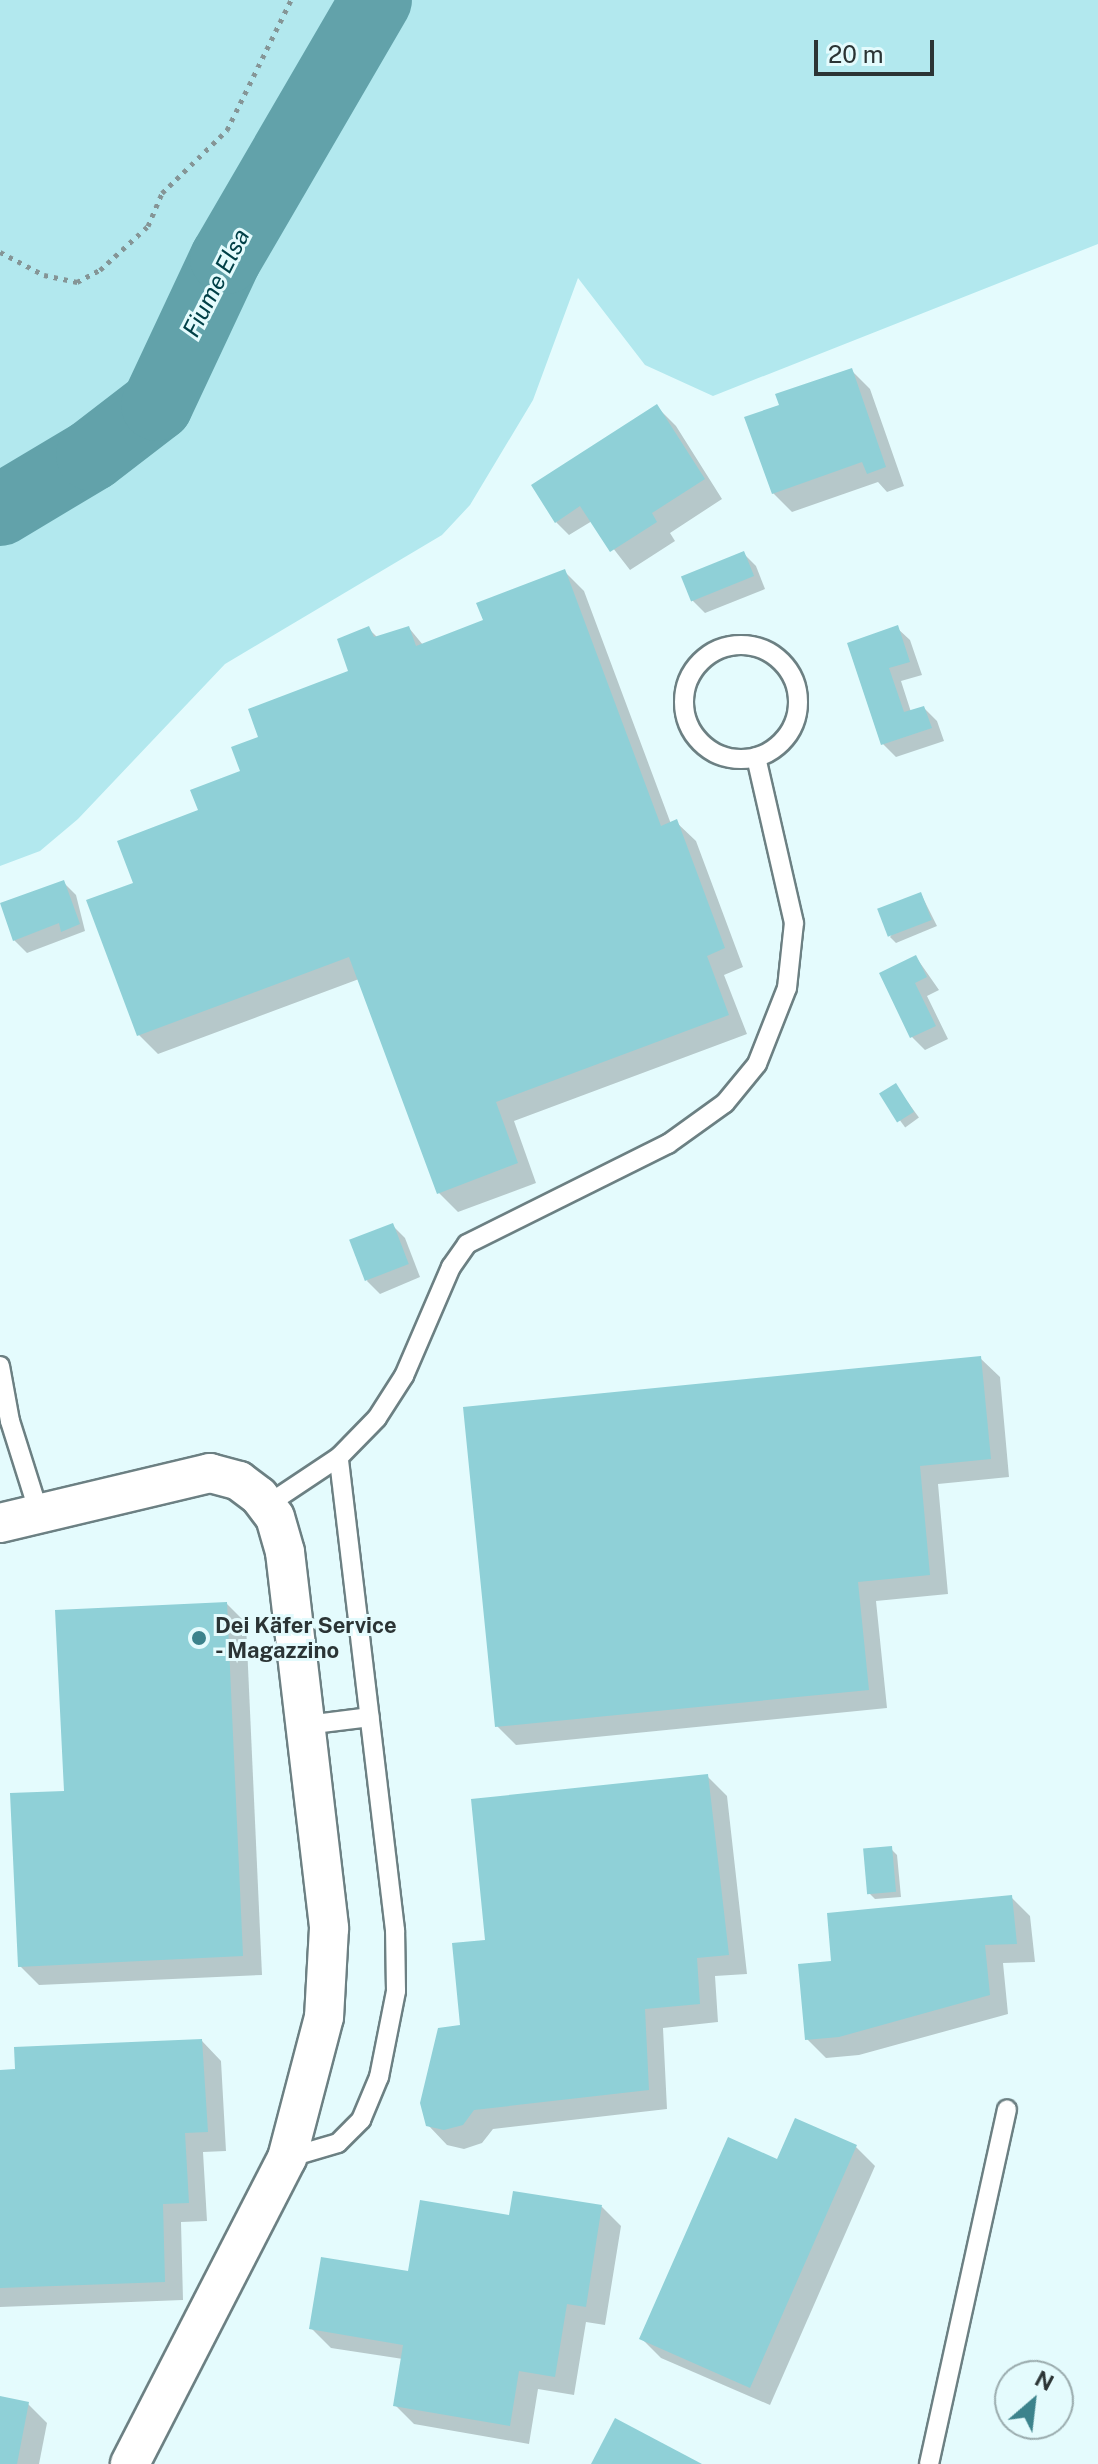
<!DOCTYPE html>
<meta charset="utf-8">
<style>
body{margin:0}
#map{position:relative;width:1098px;height:2464px;overflow:hidden;background:#e4fbfd;font-family:"Public Sans",sans-serif}
div>[style]{position:absolute}
[style*='--x']{left:calc(var(--x)*1px);top:calc(var(--y)*1px);width:calc(var(--w)*1px);rotate:calc(var(--a)*1deg)}
.green>*{inset:0;background:#b2e8ee}
.shadow>*{inset:0;background:#0003;transform-origin:0 0}
.river>*{height:72px;margin:-36px;padding:0 36px;transform-origin:36px;border-radius:36px;background:#62a2aa}
.building>*{inset:0;background:#8fd0d7;transform-origin:0 0}
.path>*{height:5px;margin-top:-2.5px;transform-origin:0;background:repeating-linear-gradient(90deg,#859596 0 4px,transparent 0 10px)}
.roads{filter:drop-shadow(2px 0 #6c8083) drop-shadow(-2px 0 #6c8083) drop-shadow(0 2px #6c8083) drop-shadow(0 -2px #6c8083)}
.lane>*{height:18px;margin:-9px;padding:0 9px;transform-origin:9px;border-radius:9px;background:#fff}
.lane>.ring{margin:-9px;padding:0;box-sizing:content-box;background:none;border:18px solid #fff;border-radius:50%}
.street>*{height:38px;margin:-19px;padding:0 19px;transform-origin:19px;border-radius:19px;background:#fff}
.dots>*{width:22px;height:22px;translate:-50% -50%;box-sizing:border-box;border:4px solid #e4fbfd;border-radius:50%}
span{translate:-50% -50%;white-space:nowrap;text-align:center;line-height:1.15;-webkit-text-stroke:6px #e4fbfd;paint-order:stroke}
.poi-label{font-size:22px;color:#2b3435;font-weight:700}
.left{translate:0 -50%;text-align:left}
.water-label{font-size:24px;color:#014047;font-style:italic}
.north{position:absolute;left:994px;top:2360px;width:80px;height:80px;box-sizing:border-box;background:#e4fbfd;border:2px solid #9aabad;border-radius:50%;rotate:28deg;font-size:22px;font-weight:700;line-height:32px;text-align:center;color:#2b3435}
.north::after{content:'';display:block;margin:auto;width:28px;height:36px;background:#3c838c;clip-path:polygon(50% 0,100% 100%,50% 72%,0 100%)}
.scale{position:absolute;left:814px;top:40px;width:120px;height:36px;box-sizing:border-box;border:4px solid #2b3435;border-top:0;padding-left:10px;font-size:24px;line-height:28px;white-space:nowrap;color:#2b3435;-webkit-text-stroke:6px #e4fbfd;paint-order:stroke}
</style>
<div id="map">
<div class="green">
<div style="clip-path:polygon(0 0,1098px 0,1098px 244px,713px 396px,645px 365px,578px 278px,533px 400px,470px 505px,442px 535px,225px 664px,78px 819px,40px 851px,0 866px)"></div>
</div>
<div class="shadow">
<div style="clip-path:polygon(851px 370px,870px 389px,904px 486px,887px 492px,878px 482px,792px 512px,773px 493px,781px 406px)"></div>
<div style="clip-path:polygon(657px 407px,676px 426px,722px 499px,670px 533px,675px 541px,630px 570px,592px 521px,569px 535px,556px 522px)"></div>
<div style="clip-path:polygon(743px 553px,756px 566px,765px 589px,705px 613px,692px 600px)"></div>
<div style="clip-path:polygon(565px 572px,584px 591px,671px 824px,676px 822px,696px 841px,743px 967px,724px 975px,747px 1034px,514px 1121px,536px 1183px,458px 1212px,439px 1193px,359px 979px,158px 1054px,139px 1035px,135px 884px,242px 772px,261px 738px,351px 672px,369px 629px,378px 638px,409px 628px,423px 645px,486px 622px)"></div>
<div style="clip-path:polygon(897px 628px,910px 640px,922px 675px,901px 681px,911px 712px,924px 708px,937px 721px,944px 741px,896px 757px,883px 744px,849px 644px)"></div>
<div style="clip-path:polygon(63px 882px,76px 895px,85px 931px,27px 953px,14px 940px)"></div>
<div style="clip-path:polygon(921px 894px,937px 926px,896px 943px,890px 937px)"></div>
<div style="clip-path:polygon(916px 957px,939px 990px,927px 996px,948px 1039px,925px 1050px,912px 1037px,881px 974px)"></div>
<div style="left:896px;top:1086px;width:39px;height:17px;rotate:54deg"></div>
<div style="clip-path:polygon(392px 1225px,405px 1238px,420px 1277px,380px 1294px,367px 1281px)"></div>
<div style="clip-path:polygon(980px 1358px,1000px 1377px,1009px 1477px,938px 1484px,948px 1594px,876px 1601px,887px 1708px,516px 1745px,497px 1726px)"></div>
<div style="clip-path:polygon(227px 1604px,246px 1623px,262px 1975px,39px 1985px,20px 1966px,66px 1793px)"></div>
<div style="clip-path:polygon(708px 1777px,727px 1796px,747px 1974px,715px 1976px,718px 2022px,663px 2028px,667px 2109px,493px 2129px,482px 2143px,464px 2149px,447px 2145px,428px 2125px,487px 1941px)"></div>
<div style="clip-path:polygon(891px 1849px,897px 1855px,901px 1897px,875px 1899px,869px 1893px)"></div>
<div style="clip-path:polygon(1011px 1897px,1030px 1916px,1035px 1962px,1003px 1963px,1008px 2014px,859px 2055px,826px 2058px,807px 2039px)"></div>
<div style="clip-path:polygon(202px 2041px,221px 2061px,226px 2151px,203px 2152px,207px 2221px,181px 2222px,183px 2300px,0 2307px,0 2072px)"></div>
<div style="clip-path:polygon(856px 2147px,875px 2166px,770px 2405px,661px 2358px,642px 2339px,778px 2162px)"></div>
<div style="clip-path:polygon(602px 2207px,621px 2226px,605px 2325px,586px 2322px,574px 2395px,538px 2389px,529px 2444px,414px 2424px,395px 2405px,403px 2359px,331px 2348px,311px 2328px,511px 2217px)"></div>
<div style="clip-path:polygon(0 2398px,28px 2404px,47px 2423px,39px 2464px,0 2464px)"></div>
</div>
<div class="river">
<div style="--x:0;--y:510;--w:107;--a:-30.9"></div>
<div style="--x:92;--y:455;--w:82;--a:-37.6"></div>
<div style="--x:157;--y:405;--w:162;--a:-64.9"></div>
<div style="--x:226;--y:258;--w:298;--a:-59.8"></div>
</div>
<div class="building">
<div style="clip-path:polygon(852px 368px,886px 467px,867px 474px,862px 462px,772px 494px,744px 417px,779px 405px,775px 394px)"></div>
<div style="clip-path:polygon(657px 404px,705px 479px,652px 513px,657px 522px,610px 552px,580px 506px,555px 523px,531px 485px)"></div>
<div style="left:744px;top:551px;width:27px;height:68px;rotate:68deg"></div>
<div style="clip-path:polygon(565px 569px,661px 826px,677px 819px,725px 948px,707px 956px,729px 1015px,496px 1102px,518px 1163px,437px 1194px,349px 957px,137px 1036px,86px 900px,133px 883px,117px 841px,198px 810px,190px 790px,240px 771px,231px 747px,258px 737px,248px 709px,348px 671px,337px 639px,369px 626px,374px 637px,409px 626px,416px 646px,483px 620px,476px 603px)"></div>
<div style="clip-path:polygon(898px 625px,910px 662px,889px 668px,904px 712px,924px 706px,932px 728px,881px 745px,847px 643px)"></div>
<div style="clip-path:polygon(64px 880px,80px 924px,61px 932px,59px 923px,13px 941px,0 903px)"></div>
<div style="left:921px;top:892px;width:30px;height:47px;rotate:69deg"></div>
<div style="clip-path:polygon(916px 955px,927px 977px,915px 983px,936px 1026px,910px 1038px,879px 973px)"></div>
<div style="left:896px;top:1083px;width:34px;height:20px;rotate:58deg"></div>
<div style="left:393px;top:1223px;width:44px;height:47px;rotate:69deg"></div>
<div style="clip-path:polygon(981px 1356px,991px 1459px,920px 1466px,930px 1575px,858px 1582px,869px 1690px,495px 1727px,463px 1407px)"></div>
<div style="clip-path:polygon(227px 1602px,243px 1956px,18px 1967px,10px 1793px,64px 1791px,55px 1610px)"></div>
<div style="clip-path:polygon(708px 1774px,729px 1955px,697px 1958px,700px 2004px,645px 2009px,649px 2090px,474px 2110px,463px 2125px,444px 2130px,426px 2126px,420px 2103px,438px 2028px,460px 2025px,452px 1943px,485px 1940px,471px 1799px)"></div>
<div style="left:892px;top:1846px;width:46px;height:29px;rotate:85deg"></div>
<div style="clip-path:polygon(1012px 1895px,1017px 1944px,985px 1945px,990px 1995px,839px 2037px,805px 2040px,798px 1964px,831px 1961px,827px 1913px)"></div>
<div style="clip-path:polygon(202px 2039px,208px 2132px,185px 2133px,189px 2203px,163px 2204px,165px 2282px,0 2288px,0 2070px,15px 2069px,14px 2047px)"></div>
<div style="clip-path:polygon(795px 2118px,857px 2145px,750px 2388px,639px 2339px,728px 2137px,777px 2159px)"></div>
<div style="clip-path:polygon(513px 2191px,602px 2205px,586px 2307px,567px 2304px,555px 2377px,519px 2371px,510px 2426px,393px 2406px,403px 2345px,309px 2329px,321px 2257px,408px 2271px,420px 2200px,509px 2215px)"></div>
<div style="clip-path:polygon(0 2396px,29px 2402px,17px 2464px,0 2464px)"></div>
<div style="clip-path:polygon(615px 2418px,702px 2464px,591px 2464px)"></div>
</div>
<div class="path">
<div style="--x:0;--y:252;--w:50;--a:27.6"></div>
<div style="--x:44;--y:275;--w:34;--a:12"></div>
<div style="--x:77;--y:282;--w:26;--a:-28"></div>
<div style="--x:100;--y:270;--w:65;--a:-42.5"></div>
<div style="--x:148;--y:226;--w:36;--a:-67"></div>
<div style="--x:162;--y:193;--w:91;--a:-44.1"></div>
<div style="--x:227;--y:130;--w:145;--a:-63.8"></div>
</div>
<div class="roads">
<div class="lane">
<div class="ring" style="left:684px;top:645px;width:96px;height:96px"></div>
<div style="--x:0;--y:1366;--w:56;--a:79.7"></div>
<div style="--x:10;--y:1421;--w:96;--a:72.5"></div>
<div style="--x:267;--y:1505;--w:87;--a:-33.7"></div>
<div style="--x:339;--y:1457;--w:54;--a:-45.7"></div>
<div style="--x:377;--y:1418;--w:50;--a:-57.3"></div>
<div style="--x:404;--y:1376;--w:119;--a:-66.7"></div>
<div style="--x:451;--y:1267;--w:28;--a:-55"></div>
<div style="--x:467;--y:1244;--w:225;--a:-26.5"></div>
<div style="--x:668;--y:1144;--w:70;--a:-35.7"></div>
<div style="--x:725;--y:1103;--w:50;--a:-50.6"></div>
<div style="--x:757;--y:1064;--w:82;--a:-68.5"></div>
<div style="--x:787;--y:988;--w:65;--a:-83.9"></div>
<div style="--x:794;--y:923;--w:170;--a:-102.9"></div>
<div style="--x:306;--y:1725;--w:64;--a:-7.1"></div>
<div style="--x:287;--y:2158;--w:53;--a:-16.4"></div>
<div style="--x:338;--y:2143;--w:33;--a:-45"></div>
<div style="--x:361;--y:2120;--w:47;--a:-67.3"></div>
<div style="--x:379;--y:2077;--w:88;--a:-78.8"></div>
<div style="--x:396;--y:1991;--w:61;--a:-90.9"></div>
<div style="--x:395;--y:1930;--w:476;--a:-96.8"></div>
<div style="--x:929;--y:2464;--w:363;--a:-77.6"></div>
</div>
<div class="street">
<div style="--x:0;--y:1523;--w:216;--a:-13.4"></div>
<div style="--x:210;--y:1473;--w:30;--a:15"></div>
<div style="--x:239;--y:1481;--w:25;--a:37"></div>
<div style="--x:259;--y:1496;--w:26;--a:53"></div>
<div style="--x:275;--y:1517;--w:36;--a:74"></div>
<div style="--x:285;--y:1552;--w:379;--a:83.3"></div>
<div style="--x:329;--y:1928;--w:89;--a:93.2"></div>
<div style="--x:324;--y:2017;--w:146;--a:104.7"></div>
<div style="--x:287;--y:2158;--w:344;--a:117.2"></div>
</div>
</div>
<div class="dots">
<div style="left:199px;top:1638px;background:#3c838c"></div>
</div>
<div class="poi-label">
<span class="left" style="left:215px;top:1638px">Dei Käfer Service<br>- Magazzino</span>
</div>
<div class="water-label">
<span style="left:216px;top:283px;rotate:-63deg">Fiume Elsa</span>
</div>
<div class="north">N</div>
<div class="scale">20 m</div>
</div>
